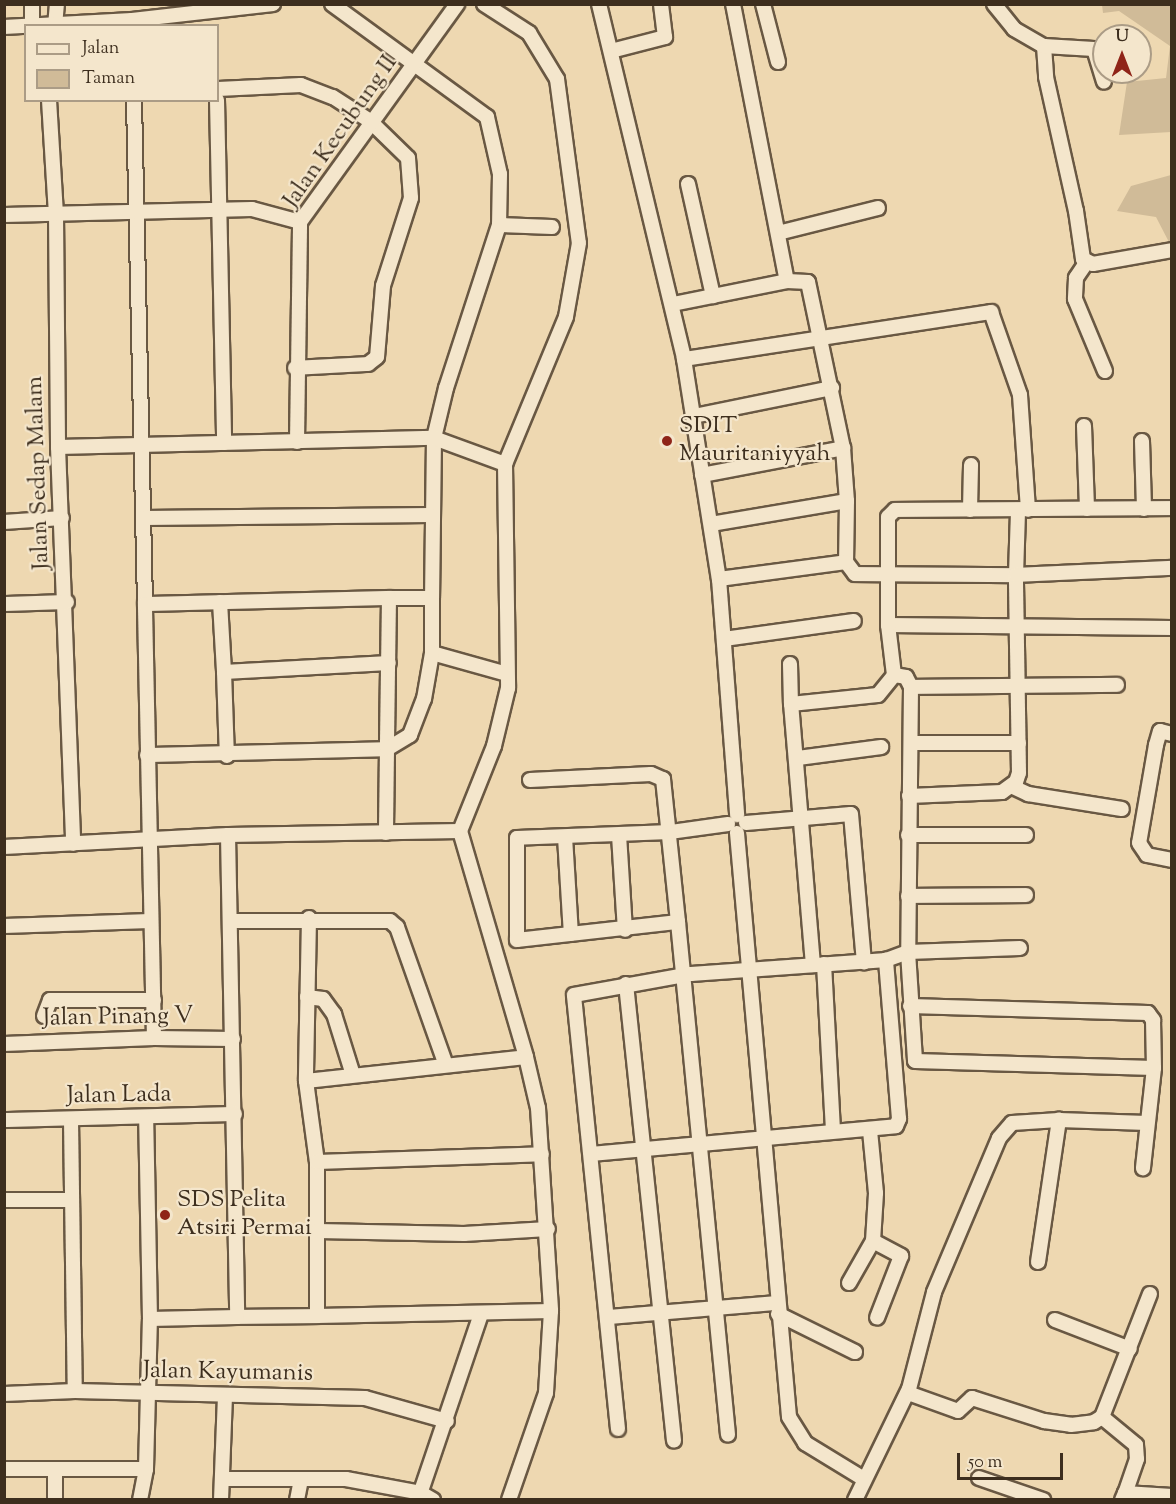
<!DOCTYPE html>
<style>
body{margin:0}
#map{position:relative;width:1176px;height:1504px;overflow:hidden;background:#eed8b1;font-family:"Sorts Mill Goudy",serif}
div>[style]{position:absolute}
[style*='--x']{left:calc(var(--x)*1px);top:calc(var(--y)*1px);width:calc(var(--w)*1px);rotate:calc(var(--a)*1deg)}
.green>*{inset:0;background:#d0bb98}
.roads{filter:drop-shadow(2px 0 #695843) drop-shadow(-2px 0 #695843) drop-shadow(0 2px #695843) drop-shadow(0 -2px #695843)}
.minor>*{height:14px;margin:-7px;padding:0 7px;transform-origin:7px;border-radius:7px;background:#f4e6cc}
.dots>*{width:16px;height:16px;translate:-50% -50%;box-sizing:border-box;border:3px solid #f4e6cc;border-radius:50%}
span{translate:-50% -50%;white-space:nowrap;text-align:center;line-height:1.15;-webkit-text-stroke:4.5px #f4e6cc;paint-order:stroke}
.street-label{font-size:24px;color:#3d2e1e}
.poi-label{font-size:24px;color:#3d2e1e}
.left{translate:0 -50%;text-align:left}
.frame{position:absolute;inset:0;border:6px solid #3d2e1e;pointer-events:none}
.legend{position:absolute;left:24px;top:24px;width:195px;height:78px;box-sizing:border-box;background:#f4e6cc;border:2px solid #ab9c86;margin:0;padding:8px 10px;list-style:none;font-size:18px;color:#3d2e1e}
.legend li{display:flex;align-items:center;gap:12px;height:30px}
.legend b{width:30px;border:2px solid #ab9c86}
.north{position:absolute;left:1092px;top:24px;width:60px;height:60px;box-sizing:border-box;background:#f4e6cc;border:2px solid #ab9c86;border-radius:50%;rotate:0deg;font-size:16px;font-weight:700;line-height:24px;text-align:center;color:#3d2e1e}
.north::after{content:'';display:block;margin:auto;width:21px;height:27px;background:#8f2418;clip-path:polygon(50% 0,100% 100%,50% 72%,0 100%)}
.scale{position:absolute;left:957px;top:1453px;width:106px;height:27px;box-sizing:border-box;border:3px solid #3d2e1e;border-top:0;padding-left:8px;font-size:18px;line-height:21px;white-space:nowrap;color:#3d2e1e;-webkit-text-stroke:4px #f4e6cc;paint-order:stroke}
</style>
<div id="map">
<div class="green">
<div style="clip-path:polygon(1102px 5px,1171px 5px,1171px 132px,1119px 135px,1127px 82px,1166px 78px,1170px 46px,1119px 11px,1103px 13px)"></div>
<div style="clip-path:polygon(1171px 175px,1171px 246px,1156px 217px,1117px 211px,1131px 186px)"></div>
</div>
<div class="roads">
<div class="minor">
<div style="--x:32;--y:4;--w:22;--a:90"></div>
<div style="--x:332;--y:4;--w:192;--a:36.1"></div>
<div style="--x:487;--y:117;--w:58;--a:77.2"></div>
<div style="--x:500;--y:174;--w:51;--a:91.1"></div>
<div style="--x:499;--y:225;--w:171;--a:108"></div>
<div style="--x:446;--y:388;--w:51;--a:103.5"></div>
<div style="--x:434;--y:438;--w:160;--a:90.7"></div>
<div style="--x:432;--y:598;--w:43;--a:180"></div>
<div style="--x:484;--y:4;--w:54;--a:32.8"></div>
<div style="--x:529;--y:33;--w:54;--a:58.7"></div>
<div style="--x:557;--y:79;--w:165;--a:82.4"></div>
<div style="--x:579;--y:243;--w:75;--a:100"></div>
<div style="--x:566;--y:317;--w:159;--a:112.5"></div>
<div style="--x:505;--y:464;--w:224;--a:89.2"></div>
<div style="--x:508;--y:688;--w:60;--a:103.6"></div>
<div style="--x:494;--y:746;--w:92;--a:111.8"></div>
<div style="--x:460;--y:831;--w:235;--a:73.7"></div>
<div style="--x:599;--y:4;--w:365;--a:76.5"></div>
<div style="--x:684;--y:359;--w:223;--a:81"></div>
<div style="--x:719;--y:579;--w:237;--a:85.6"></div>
<div style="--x:733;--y:4;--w:282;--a:79"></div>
<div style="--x:763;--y:4;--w:60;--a:75.5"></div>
<div style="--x:994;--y:4;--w:32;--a:51"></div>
<div style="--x:1014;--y:29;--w:34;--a:30"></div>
<div style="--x:1044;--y:46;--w:31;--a:86"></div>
<div style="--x:1046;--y:77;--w:137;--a:77.4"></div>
<div style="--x:1076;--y:211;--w:49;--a:81.7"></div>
<div style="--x:1083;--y:259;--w:11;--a:27"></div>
<div style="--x:1093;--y:264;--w:80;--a:-10"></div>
<div style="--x:55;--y:26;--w:22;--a:-85"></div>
<div style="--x:4;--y:27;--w:128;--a:-3.1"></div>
<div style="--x:132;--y:20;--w:142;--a:-6.5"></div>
<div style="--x:1044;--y:46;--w:50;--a:3.4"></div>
<div style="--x:1094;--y:49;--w:34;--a:73"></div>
<div style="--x:611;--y:51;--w:56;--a:-14.5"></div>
<div style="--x:665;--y:37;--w:33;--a:-97"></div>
<div style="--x:218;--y:89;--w:83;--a:-2.8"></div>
<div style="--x:301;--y:85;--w:34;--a:21"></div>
<div style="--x:333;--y:97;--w:44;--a:33"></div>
<div style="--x:370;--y:121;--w:53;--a:44.2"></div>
<div style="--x:408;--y:158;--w:40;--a:85.7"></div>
<div style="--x:411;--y:198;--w:92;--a:107.7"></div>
<div style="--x:383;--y:286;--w:71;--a:94.8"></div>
<div style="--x:377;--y:357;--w:11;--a:142"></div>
<div style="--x:368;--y:364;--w:73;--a:176.9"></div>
<div style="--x:49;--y:100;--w:114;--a:86.5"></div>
<div style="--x:56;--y:214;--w:233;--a:89.5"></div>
<div style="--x:58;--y:447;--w:397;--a:87.8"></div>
<div style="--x:134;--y:100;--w:504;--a:88.75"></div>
<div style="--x:217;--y:100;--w:343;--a:88.8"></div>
<div style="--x:688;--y:184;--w:115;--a:77.4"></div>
<div style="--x:4;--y:215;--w:248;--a:-1.4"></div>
<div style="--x:252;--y:209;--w:50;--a:15.2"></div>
<div style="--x:499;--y:225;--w:53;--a:2.2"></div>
<div style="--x:778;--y:233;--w:103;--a:-14"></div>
<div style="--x:1086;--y:263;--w:18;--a:124"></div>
<div style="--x:1076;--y:278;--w:21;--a:93"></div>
<div style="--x:1075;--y:299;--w:78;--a:67.4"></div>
<div style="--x:673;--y:304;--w:116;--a:-11.4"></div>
<div style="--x:787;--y:281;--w:21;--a:3"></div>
<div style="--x:808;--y:282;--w:170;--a:78.1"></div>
<div style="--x:843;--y:448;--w:53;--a:85.7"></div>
<div style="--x:847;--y:501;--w:61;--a:90.9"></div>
<div style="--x:846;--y:562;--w:15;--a:53"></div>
<div style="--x:855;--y:574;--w:161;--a:0.4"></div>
<div style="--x:1016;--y:575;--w:65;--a:-88.2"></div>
<div style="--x:684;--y:359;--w:311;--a:-8.7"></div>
<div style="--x:991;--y:312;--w:88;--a:70.7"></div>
<div style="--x:1020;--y:395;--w:115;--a:86"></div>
<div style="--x:694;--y:416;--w:141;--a:-11.5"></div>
<div style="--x:1084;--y:426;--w:83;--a:87.9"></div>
<div style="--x:1142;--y:441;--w:68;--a:88.3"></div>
<div style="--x:297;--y:442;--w:220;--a:-89.2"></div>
<div style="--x:300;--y:222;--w:269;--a:-54.2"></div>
<div style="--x:58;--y:447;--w:376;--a:-1.4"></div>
<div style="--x:434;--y:438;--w:76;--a:20.1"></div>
<div style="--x:702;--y:475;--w:144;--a:-10.8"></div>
<div style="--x:970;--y:510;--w:45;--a:-88.7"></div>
<div style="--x:144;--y:518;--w:286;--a:-0.6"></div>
<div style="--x:4;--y:522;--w:58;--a:-3.9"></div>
<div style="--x:711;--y:524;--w:138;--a:-9.6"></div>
<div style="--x:719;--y:579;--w:128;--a:-7.6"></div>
<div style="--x:432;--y:598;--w:55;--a:90"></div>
<div style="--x:432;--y:653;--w:78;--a:15.6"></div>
<div style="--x:220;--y:602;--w:70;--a:86.7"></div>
<div style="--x:224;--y:672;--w:165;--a:-3.1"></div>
<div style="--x:4;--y:604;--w:63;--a:-1.8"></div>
<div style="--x:888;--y:625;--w:284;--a:0.6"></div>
<div style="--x:724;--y:639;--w:131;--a:-7.9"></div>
<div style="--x:790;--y:664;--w:40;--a:88.6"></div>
<div style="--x:224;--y:672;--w:84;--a:88"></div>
<div style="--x:894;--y:675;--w:12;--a:9"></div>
<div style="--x:906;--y:677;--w:11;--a:63"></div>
<div style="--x:911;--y:687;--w:265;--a:90.6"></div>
<div style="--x:908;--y:952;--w:109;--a:86.3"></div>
<div style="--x:915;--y:1061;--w:239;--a:1.7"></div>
<div style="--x:911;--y:687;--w:206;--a:-0.6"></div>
<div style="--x:1172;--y:734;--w:12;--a:-166"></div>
<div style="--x:1160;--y:731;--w:15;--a:106"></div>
<div style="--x:1156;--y:745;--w:99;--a:99.8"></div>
<div style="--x:1139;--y:843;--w:14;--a:56"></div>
<div style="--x:1147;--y:855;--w:25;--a:11"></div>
<div style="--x:912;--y:743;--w:107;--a:0"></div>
<div style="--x:147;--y:755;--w:240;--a:-1.4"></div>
<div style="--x:387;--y:749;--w:84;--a:90.7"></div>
<div style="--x:798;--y:758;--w:84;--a:-7.5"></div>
<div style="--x:530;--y:780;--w:121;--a:-2.8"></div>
<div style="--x:651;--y:774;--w:13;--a:23"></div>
<div style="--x:663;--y:779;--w:144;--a:84"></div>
<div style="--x:1013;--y:787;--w:17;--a:25"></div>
<div style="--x:1028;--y:794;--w:95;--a:9.1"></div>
<div style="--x:909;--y:796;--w:93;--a:-2.5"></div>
<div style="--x:1002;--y:792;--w:17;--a:-36"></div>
<div style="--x:1016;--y:782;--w:9;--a:-72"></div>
<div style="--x:1019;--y:773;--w:198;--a:-90.9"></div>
<div style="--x:1016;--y:575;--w:156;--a:-2.6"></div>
<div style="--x:746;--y:823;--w:105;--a:-4.9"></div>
<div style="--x:851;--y:814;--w:149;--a:85"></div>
<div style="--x:728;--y:824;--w:59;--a:172.1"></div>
<div style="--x:670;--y:832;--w:153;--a:177.8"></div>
<div style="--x:517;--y:838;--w:102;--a:90"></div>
<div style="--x:517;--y:940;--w:162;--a:-6.4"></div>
<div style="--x:678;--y:922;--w:515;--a:84.43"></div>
<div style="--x:737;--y:833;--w:586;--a:84.91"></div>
<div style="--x:789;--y:1417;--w:31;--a:58"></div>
<div style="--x:805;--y:1443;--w:69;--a:31.4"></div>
<div style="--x:228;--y:835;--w:482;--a:88.9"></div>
<div style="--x:237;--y:1317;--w:80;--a:-0.7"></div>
<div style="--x:619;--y:835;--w:95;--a:86.4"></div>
<div style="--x:908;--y:835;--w:118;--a:0"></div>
<div style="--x:565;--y:837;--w:97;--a:86.5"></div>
<div style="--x:4;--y:847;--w:224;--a:-3.1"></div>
<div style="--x:228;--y:835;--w:232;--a:-1"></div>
<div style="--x:908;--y:896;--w:118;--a:-0.5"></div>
<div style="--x:309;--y:918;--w:163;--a:91.1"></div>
<div style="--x:306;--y:1081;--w:82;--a:82.3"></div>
<div style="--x:317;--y:1162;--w:154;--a:90"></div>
<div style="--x:317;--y:1316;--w:234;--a:-1.2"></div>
<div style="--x:230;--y:921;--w:160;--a:0"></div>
<div style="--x:390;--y:921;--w:9;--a:41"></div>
<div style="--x:397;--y:927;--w:146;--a:70.5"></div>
<div style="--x:4;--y:926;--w:146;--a:-2"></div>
<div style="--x:824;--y:964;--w:166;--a:86.9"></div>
<div style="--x:813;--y:965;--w:262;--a:-94.8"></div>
<div style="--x:791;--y:704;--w:87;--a:-5.9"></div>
<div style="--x:878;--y:695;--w:26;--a:-51"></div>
<div style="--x:894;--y:675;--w:50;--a:-96.8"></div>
<div style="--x:888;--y:625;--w:108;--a:-90"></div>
<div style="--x:888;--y:517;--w:10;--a:-45"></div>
<div style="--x:895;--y:510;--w:277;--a:-0.4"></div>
<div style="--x:626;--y:984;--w:459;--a:84"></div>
<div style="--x:307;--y:997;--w:16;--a:7"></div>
<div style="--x:323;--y:999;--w:19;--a:54"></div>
<div style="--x:334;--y:1014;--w:64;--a:72.7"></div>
<div style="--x:910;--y:1006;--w:238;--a:1.7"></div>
<div style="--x:1148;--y:1013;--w:9;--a:54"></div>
<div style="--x:1153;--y:1020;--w:48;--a:88.8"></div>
<div style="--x:1154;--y:1068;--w:101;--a:96.3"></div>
<div style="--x:44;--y:1016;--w:17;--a:-69"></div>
<div style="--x:50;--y:1000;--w:104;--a:0"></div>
<div style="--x:154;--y:1038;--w:434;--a:-91.2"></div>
<div style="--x:145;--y:604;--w:244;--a:-1.4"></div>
<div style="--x:389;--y:598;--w:151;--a:90.8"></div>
<div style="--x:387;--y:749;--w:27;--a:-31"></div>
<div style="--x:410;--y:735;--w:39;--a:-69"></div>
<div style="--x:424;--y:699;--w:47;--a:-80.1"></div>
<div style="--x:4;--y:1044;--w:150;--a:-2.3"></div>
<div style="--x:154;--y:1038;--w:79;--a:0.7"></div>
<div style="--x:306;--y:1081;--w:221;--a:-6.2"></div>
<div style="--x:526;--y:1057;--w:52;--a:76.8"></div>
<div style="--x:538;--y:1108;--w:203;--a:86.3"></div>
<div style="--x:551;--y:1311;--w:82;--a:93.5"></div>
<div style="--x:546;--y:1393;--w:113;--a:109.1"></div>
<div style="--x:4;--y:1120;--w:231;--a:-1.5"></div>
<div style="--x:71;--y:1120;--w:271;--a:89.2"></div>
<div style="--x:591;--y:1154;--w:306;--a:-5.2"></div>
<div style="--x:896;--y:1126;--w:8;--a:-67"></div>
<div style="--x:899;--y:1119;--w:160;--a:-94.7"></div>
<div style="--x:317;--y:1162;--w:225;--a:-2"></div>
<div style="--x:4;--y:1200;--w:68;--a:0"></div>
<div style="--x:318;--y:1231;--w:146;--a:1.2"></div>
<div style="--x:464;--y:1234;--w:84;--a:-3.4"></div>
<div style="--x:873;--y:1241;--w:32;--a:28"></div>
<div style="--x:901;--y:1256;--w:66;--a:111.2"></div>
<div style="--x:1038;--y:1262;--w:144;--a:-81.6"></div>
<div style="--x:1059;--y:1120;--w:88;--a:2"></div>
<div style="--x:849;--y:1283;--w:48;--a:-60.3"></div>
<div style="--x:873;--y:1241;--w:48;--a:-86.4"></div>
<div style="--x:876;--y:1193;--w:62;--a:-95.5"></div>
<div style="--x:778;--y:1314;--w:86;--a:26.3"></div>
<div style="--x:609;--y:1317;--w:169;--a:-4.8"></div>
<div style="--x:150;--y:1319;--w:87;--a:-1.3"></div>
<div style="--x:1055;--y:1320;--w:80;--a:21.1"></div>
<div style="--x:908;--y:1393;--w:53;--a:19.8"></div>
<div style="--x:958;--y:1411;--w:19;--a:-43"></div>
<div style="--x:972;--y:1398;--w:76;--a:17.7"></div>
<div style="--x:1044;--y:1421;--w:27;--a:8"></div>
<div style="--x:1071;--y:1425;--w:23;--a:-7"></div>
<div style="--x:1094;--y:1422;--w:9;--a:-32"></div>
<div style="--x:1102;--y:1417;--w:132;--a:-68.7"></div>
<div style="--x:4;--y:1394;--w:71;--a:-2.4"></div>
<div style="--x:75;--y:1391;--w:290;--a:1.4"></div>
<div style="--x:365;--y:1398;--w:85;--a:15.7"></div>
<div style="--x:1102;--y:1417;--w:44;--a:39.5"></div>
<div style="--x:1136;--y:1445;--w:14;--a:86"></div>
<div style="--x:1137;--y:1459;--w:36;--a:109"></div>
<div style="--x:618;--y:1429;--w:436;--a:-95.8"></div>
<div style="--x:574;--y:995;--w:119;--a:-10.2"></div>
<div style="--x:691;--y:974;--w:196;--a:-4.1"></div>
<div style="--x:886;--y:960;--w:23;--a:-20"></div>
<div style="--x:908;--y:952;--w:112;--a:-2"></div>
<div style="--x:4;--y:1469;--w:142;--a:0"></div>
<div style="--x:979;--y:1478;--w:68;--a:19"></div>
<div style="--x:225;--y:1479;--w:121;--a:0"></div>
<div style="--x:346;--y:1479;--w:76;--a:10.6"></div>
<div style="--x:421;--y:1493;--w:14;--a:30"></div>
<div style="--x:55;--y:1500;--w:31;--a:-90"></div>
<div style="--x:140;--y:1500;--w:32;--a:-79"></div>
<div style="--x:146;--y:1469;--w:150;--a:-88.5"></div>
<div style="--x:150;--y:1319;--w:200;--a:-91.1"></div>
<div style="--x:221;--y:1500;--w:103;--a:-87.8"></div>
<div style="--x:297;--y:1500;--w:21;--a:-79"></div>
<div style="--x:418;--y:1500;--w:196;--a:-71.3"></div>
<div style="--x:855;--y:1500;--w:123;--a:-64.1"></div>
<div style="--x:909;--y:1389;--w:100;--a:-75.5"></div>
<div style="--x:934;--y:1292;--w:167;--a:-67.1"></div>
<div style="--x:999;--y:1138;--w:20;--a:-49"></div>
<div style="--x:1012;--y:1123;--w:47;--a:-3.7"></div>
<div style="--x:1122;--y:1500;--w:8;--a:-67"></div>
<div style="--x:1125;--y:1493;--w:47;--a:3.7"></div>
</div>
</div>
<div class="dots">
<div style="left:667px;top:441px;background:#8f2418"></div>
<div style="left:165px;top:1215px;background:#8f2418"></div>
</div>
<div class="street-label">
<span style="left:341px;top:132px;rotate:-55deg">Jalan Kecubung II</span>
<span style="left:39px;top:473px;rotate:-92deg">Jalan Sedap Malam</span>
<span style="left:118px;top:1018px;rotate:-1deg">Jalan Pinang V</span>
<span style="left:119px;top:1096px;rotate:-1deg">Jalan Lada</span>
<span style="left:228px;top:1373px;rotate:1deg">Jalan Kayumanis</span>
</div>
<div class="poi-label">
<span class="left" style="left:679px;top:441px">SDIT<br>Mauritaniyyah</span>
<span class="left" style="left:177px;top:1215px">SDS Pelita<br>Atsiri Permai</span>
</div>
<div class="frame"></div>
<ul class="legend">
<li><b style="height:8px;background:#f4e6cc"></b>Jalan</li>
<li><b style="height:16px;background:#d0bb98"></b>Taman</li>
</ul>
<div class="north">U</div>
<div class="scale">50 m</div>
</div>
